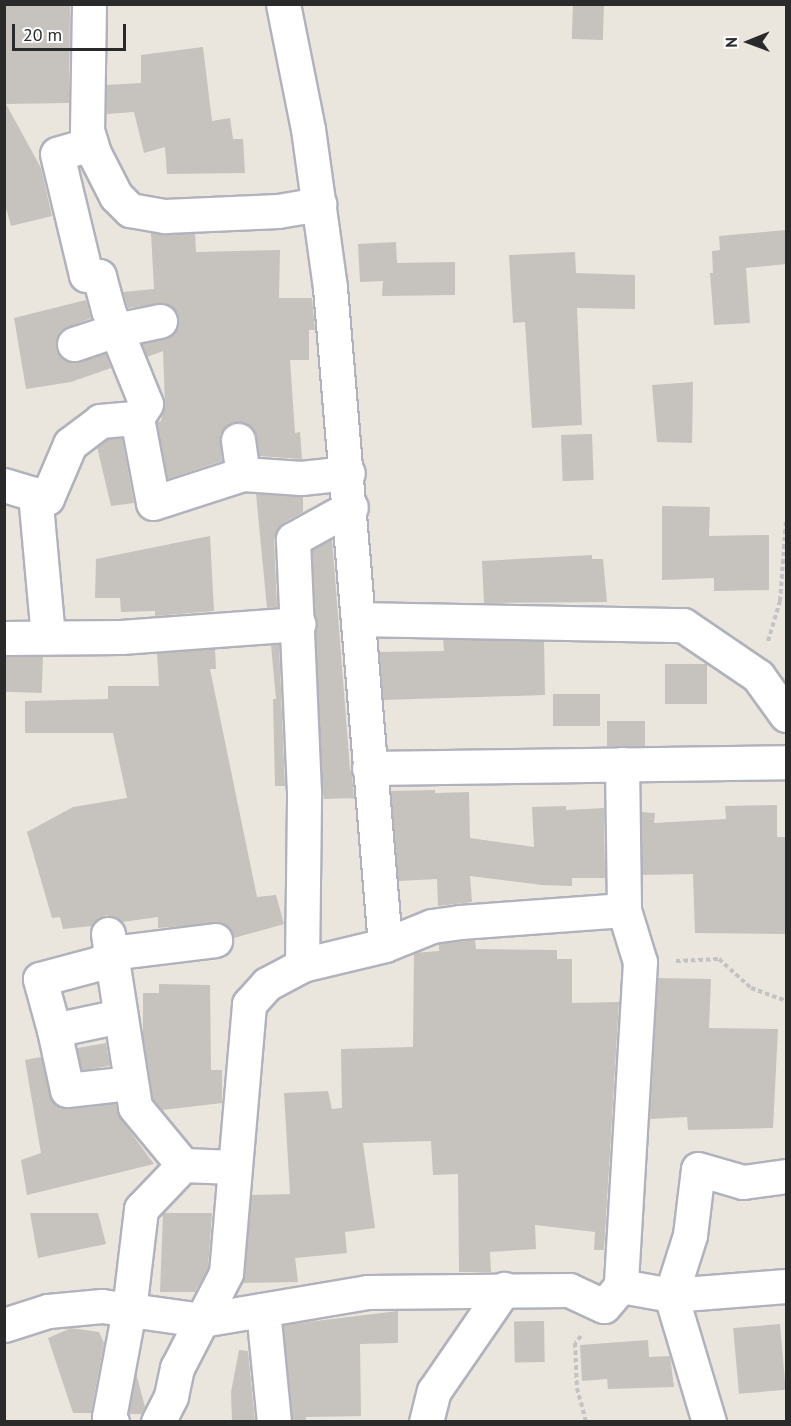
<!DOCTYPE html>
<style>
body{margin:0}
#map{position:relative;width:791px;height:1426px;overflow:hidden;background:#eae6dd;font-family:"PT Sans",sans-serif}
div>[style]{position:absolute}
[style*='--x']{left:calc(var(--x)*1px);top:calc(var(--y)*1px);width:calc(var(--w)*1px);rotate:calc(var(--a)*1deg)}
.building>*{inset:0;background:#c6c2bd;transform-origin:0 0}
.path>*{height:4px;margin-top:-2px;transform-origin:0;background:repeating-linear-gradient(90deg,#c3c3c3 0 4.5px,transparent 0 7.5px)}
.roads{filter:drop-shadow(2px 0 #b1b2bc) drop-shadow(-2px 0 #b1b2bc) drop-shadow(0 2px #b1b2bc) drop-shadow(0 -2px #b1b2bc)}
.minor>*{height:33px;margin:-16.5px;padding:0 16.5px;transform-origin:16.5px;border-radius:16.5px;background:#fff}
span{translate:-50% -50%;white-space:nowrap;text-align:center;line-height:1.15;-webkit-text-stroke:4.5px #fff;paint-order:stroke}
.frame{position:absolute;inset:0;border:6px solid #2a2a2a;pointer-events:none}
.north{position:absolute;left:719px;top:12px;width:60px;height:60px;-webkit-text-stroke:4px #fff;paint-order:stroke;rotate:269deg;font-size:16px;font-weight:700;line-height:24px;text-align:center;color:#2a2a2a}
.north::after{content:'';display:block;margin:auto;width:21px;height:27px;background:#2a2a2a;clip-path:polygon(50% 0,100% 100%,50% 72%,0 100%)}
.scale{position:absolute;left:12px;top:24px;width:114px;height:27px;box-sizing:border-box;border:3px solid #2a2a2a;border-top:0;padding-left:8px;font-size:18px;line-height:21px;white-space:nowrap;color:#2a2a2a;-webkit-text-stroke:4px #fff;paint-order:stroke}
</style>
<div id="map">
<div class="building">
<div style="clip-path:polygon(4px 4px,70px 4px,69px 103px,6px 104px,41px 168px,52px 216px,11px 226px,4px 201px)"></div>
<div style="left:573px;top:4px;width:31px;height:35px;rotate:2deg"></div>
<div style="clip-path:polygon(203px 47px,212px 121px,230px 118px,233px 139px,243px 139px,245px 173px,167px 174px,165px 147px,144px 153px,134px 112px,107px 114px,106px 85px,141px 83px,141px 55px)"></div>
<div style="clip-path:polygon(786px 230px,786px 264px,746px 268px,750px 323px,714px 325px,710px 273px,713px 273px,712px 251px,720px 250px,719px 236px)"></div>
<div style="clip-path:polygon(151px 233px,195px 233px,196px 252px,280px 250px,279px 298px,312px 298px,315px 330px,309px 330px,309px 360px,290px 360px,295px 433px,300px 432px,302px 459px,259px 456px,253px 429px,235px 422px,220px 434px,222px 461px,167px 479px,157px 422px,161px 421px,165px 405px,163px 351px,147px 357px,142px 344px,172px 335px,178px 317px,165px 303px,128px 308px,123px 292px,154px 289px)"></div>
<div style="clip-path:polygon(396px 242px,397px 263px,455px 262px,455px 295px,382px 296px,383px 281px,360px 282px,358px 244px)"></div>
<div style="clip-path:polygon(575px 252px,576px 273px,635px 275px,635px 309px,577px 308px,582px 425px,532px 428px,525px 322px,513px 323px,509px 255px)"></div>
<div style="clip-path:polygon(86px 300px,91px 318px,60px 331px,56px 350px,71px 362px,105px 353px,111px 368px,71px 382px,26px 389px,14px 318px)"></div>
<div style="clip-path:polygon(693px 382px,692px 443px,657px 442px,652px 385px)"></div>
<div style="left:592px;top:434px;width:46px;height:31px;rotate:88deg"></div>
<div style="clip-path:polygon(122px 438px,134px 503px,111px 506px,97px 447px,107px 439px)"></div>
<div style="clip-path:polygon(256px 494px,303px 497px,303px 512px,283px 523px,274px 539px,277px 607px,267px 608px)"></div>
<div style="clip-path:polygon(662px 506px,710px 507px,709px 536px,769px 535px,769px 590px,714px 591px,714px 578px,662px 580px)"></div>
<div style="clip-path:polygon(210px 536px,214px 611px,155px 616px,155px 611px,121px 612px,120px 598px,95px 598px,96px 559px)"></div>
<div style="clip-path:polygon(332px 539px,350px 769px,352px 774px,361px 883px,354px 798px,324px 799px,322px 785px,312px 550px)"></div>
<div style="clip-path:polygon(592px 555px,592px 559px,603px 559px,607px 602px,484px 603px,482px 561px)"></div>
<div style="clip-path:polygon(443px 639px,544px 641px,545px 695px,383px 700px,379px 652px,444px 651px)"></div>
<div style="clip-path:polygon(279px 644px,285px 786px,275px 786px,273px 699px,276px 699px,271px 645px)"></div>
<div style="clip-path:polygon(215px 649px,216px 669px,210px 669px,257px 897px,276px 895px,284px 924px,234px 938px,222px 923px,158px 928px,158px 917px,122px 922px,106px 915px,92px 926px,63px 929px,60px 917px,52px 918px,27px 832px,73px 807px,127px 798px,113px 733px,25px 733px,25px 701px,108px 699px,108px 686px,159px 686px,157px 653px)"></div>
<div style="left:43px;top:656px;width:37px;height:37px;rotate:92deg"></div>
<div style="left:665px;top:664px;width:42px;height:40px"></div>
<div style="left:600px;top:694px;width:32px;height:47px;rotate:90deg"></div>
<div style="left:607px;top:721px;width:38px;height:25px"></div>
<div style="clip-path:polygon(435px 790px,435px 793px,469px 792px,470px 838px,534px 847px,532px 807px,566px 806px,566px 810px,604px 808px,605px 878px,572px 878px,572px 886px,542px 885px,470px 876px,472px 902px,438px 906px,437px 879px,398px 881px,391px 791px)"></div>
<div style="clip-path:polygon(777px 805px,777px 837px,786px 837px,786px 934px,695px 933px,693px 874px,642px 875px,641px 812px,655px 813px,654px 823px,726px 819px,725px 806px)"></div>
<div style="clip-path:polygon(475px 940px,476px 949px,557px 950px,557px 959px,572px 959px,572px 1003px,619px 1002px,604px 1250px,594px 1250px,595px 1232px,535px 1225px,536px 1249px,490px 1252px,491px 1272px,459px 1272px,458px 1174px,433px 1175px,431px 1141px,363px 1143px,375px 1228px,345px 1232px,347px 1253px,295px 1258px,298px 1282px,242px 1283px,251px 1195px,290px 1194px,284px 1093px,328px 1091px,332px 1109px,342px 1108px,341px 1049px,413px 1047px,414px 953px,439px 951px,439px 944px)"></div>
<div style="clip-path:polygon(658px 978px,711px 979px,709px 1028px,778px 1029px,773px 1128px,688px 1130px,687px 1117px,650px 1119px)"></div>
<div style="clip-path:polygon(159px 984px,210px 985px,211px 1070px,222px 1070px,222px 1103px,162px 1110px,153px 1099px,143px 1035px,143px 993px,159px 993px)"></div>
<div style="left:106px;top:1043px;width:23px;height:30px;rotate:80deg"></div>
<div style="clip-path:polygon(41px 1057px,53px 1102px,69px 1109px,115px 1103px,121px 1119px,154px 1164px,27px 1195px,21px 1160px,41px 1153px,25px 1060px)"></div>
<div style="clip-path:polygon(30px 1213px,98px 1213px,106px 1244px,38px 1258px)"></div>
<div style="clip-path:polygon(163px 1213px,212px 1213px,208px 1268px,195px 1292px,160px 1292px)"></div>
<div style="clip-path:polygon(398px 1311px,398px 1343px,360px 1344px,361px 1416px,306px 1417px,306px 1422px,293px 1422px,283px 1325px)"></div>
<div style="left:544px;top:1321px;width:41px;height:30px;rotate:89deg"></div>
<div style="left:780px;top:1324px;width:66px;height:47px;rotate:85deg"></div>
<div style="clip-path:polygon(71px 1328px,99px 1332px,104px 1343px,91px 1413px,73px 1413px,48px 1338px)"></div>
<div style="clip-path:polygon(648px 1340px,649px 1357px,670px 1356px,674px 1387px,608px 1389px,607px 1379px,582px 1381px,580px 1345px)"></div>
<div style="clip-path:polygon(239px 1350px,248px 1351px,255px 1422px,232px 1422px,231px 1392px)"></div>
<div style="clip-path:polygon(136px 1373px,145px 1407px,141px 1414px,129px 1414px)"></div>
</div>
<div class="path">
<div style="--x:768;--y:641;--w:42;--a:-73.3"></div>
<div style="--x:780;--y:601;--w:79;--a:-85.7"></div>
<div style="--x:676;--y:961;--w:43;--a:-2.7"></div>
<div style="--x:719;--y:959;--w:43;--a:42.2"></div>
<div style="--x:751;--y:988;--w:37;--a:20"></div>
<div style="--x:581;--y:1336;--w:9;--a:131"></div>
<div style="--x:575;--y:1343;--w:45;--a:87.5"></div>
<div style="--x:577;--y:1388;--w:35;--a:75"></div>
</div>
<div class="roads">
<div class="minor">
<div style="--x:89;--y:4;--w:126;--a:90.9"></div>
<div style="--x:87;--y:130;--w:24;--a:73"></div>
<div style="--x:94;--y:153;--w:48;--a:62.9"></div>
<div style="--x:116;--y:196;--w:20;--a:45"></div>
<div style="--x:130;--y:210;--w:36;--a:10"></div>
<div style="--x:165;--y:216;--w:113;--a:-2.5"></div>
<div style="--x:278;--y:211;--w:42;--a:-9.7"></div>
<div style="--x:283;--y:4;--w:127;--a:78.7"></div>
<div style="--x:308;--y:129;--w:161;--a:82.1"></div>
<div style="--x:330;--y:288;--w:659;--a:85.21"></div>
<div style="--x:385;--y:945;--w:51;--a:-22"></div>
<div style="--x:432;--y:926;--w:28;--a:-8"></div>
<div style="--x:460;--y:922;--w:164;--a:-4.2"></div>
<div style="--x:624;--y:910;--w:54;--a:72.9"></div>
<div style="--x:640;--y:962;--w:325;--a:93.4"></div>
<div style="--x:91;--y:144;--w:35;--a:164"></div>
<div style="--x:57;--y:154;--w:124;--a:76.5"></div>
<div style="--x:86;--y:275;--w:13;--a:4"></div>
<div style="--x:99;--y:276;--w:35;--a:75"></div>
<div style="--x:108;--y:310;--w:101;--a:68"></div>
<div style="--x:146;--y:404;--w:17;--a:123"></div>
<div style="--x:74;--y:344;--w:44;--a:-18.4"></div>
<div style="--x:116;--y:330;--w:45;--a:-11.6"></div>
<div style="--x:238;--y:440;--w:34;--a:82"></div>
<div style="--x:4;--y:485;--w:45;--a:16.8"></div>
<div style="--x:47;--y:498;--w:59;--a:-66.9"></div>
<div style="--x:70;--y:444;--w:38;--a:-37"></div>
<div style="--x:100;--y:421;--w:37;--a:-5"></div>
<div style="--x:137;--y:418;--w:86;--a:79.3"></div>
<div style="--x:153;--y:503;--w:95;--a:-17.9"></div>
<div style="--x:243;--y:474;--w:58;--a:3.9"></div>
<div style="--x:301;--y:478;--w:47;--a:-6.1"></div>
<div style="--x:35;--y:494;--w:144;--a:84.8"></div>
<div style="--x:360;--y:619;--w:323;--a:1.1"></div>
<div style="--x:683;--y:625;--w:91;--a:34.2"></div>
<div style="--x:758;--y:676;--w:48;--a:54.3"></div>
<div style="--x:4;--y:638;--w:117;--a:-0.5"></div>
<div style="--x:121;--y:637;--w:178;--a:-4.2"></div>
<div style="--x:622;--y:764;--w:146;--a:89.2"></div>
<div style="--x:369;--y:768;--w:417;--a:-0.8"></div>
<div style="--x:108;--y:934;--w:175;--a:81.1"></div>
<div style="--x:135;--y:1107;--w:75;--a:50.4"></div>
<div style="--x:302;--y:965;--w:173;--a:-89.3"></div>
<div style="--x:304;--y:792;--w:253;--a:-92.5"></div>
<div style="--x:293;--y:539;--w:66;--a:-28.9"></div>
<div style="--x:120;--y:1016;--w:67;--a:168"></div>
<div style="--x:54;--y:1030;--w:61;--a:77.8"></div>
<div style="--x:67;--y:1090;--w:63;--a:-6.3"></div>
<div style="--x:54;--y:1030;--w:53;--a:-105.4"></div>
<div style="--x:40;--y:979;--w:62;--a:-14.9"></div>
<div style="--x:100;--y:963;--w:15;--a:-42"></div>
<div style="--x:111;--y:953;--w:105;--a:-7.1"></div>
<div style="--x:263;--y:1310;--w:113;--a:84.4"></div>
<div style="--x:4;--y:1325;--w:46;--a:-17.7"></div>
<div style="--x:48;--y:1311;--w:54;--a:-5.3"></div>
<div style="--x:102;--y:1306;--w:101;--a:8"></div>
<div style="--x:202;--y:1320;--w:168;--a:-9.6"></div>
<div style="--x:368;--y:1292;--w:201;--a:-0.6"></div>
<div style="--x:569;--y:1290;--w:38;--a:25"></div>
<div style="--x:604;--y:1306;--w:26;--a:-50"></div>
<div style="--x:621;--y:1286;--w:51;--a:10.2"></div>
<div style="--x:671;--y:1295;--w:115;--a:-4.5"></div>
<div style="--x:112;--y:1422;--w:6;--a:-121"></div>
<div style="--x:109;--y:1417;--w:109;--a:-79.4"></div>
<div style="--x:129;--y:1310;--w:102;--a:-83.2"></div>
<div style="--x:141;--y:1209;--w:61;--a:-46.3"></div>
<div style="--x:183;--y:1165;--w:51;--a:2.2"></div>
<div style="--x:158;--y:1422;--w:29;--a:-63"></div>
<div style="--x:171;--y:1396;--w:29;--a:-78"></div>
<div style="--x:177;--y:1368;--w:107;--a:-62.7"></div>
<div style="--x:226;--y:1273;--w:270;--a:-85.1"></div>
<div style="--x:249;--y:1004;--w:27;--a:-48"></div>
<div style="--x:267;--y:984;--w:40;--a:-28"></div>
<div style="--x:302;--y:965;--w:85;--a:-13.5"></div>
<div style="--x:426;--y:1422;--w:32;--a:-76"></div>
<div style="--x:434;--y:1391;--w:124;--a:-55.5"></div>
<div style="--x:709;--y:1422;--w:133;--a:-106.7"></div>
<div style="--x:671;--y:1295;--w:63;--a:-72.4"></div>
<div style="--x:690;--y:1235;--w:66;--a:-83.1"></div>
<div style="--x:698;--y:1169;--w:47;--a:16.1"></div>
<div style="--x:743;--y:1182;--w:43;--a:-7.9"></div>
</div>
</div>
<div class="frame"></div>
<div class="north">N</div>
<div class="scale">20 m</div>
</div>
